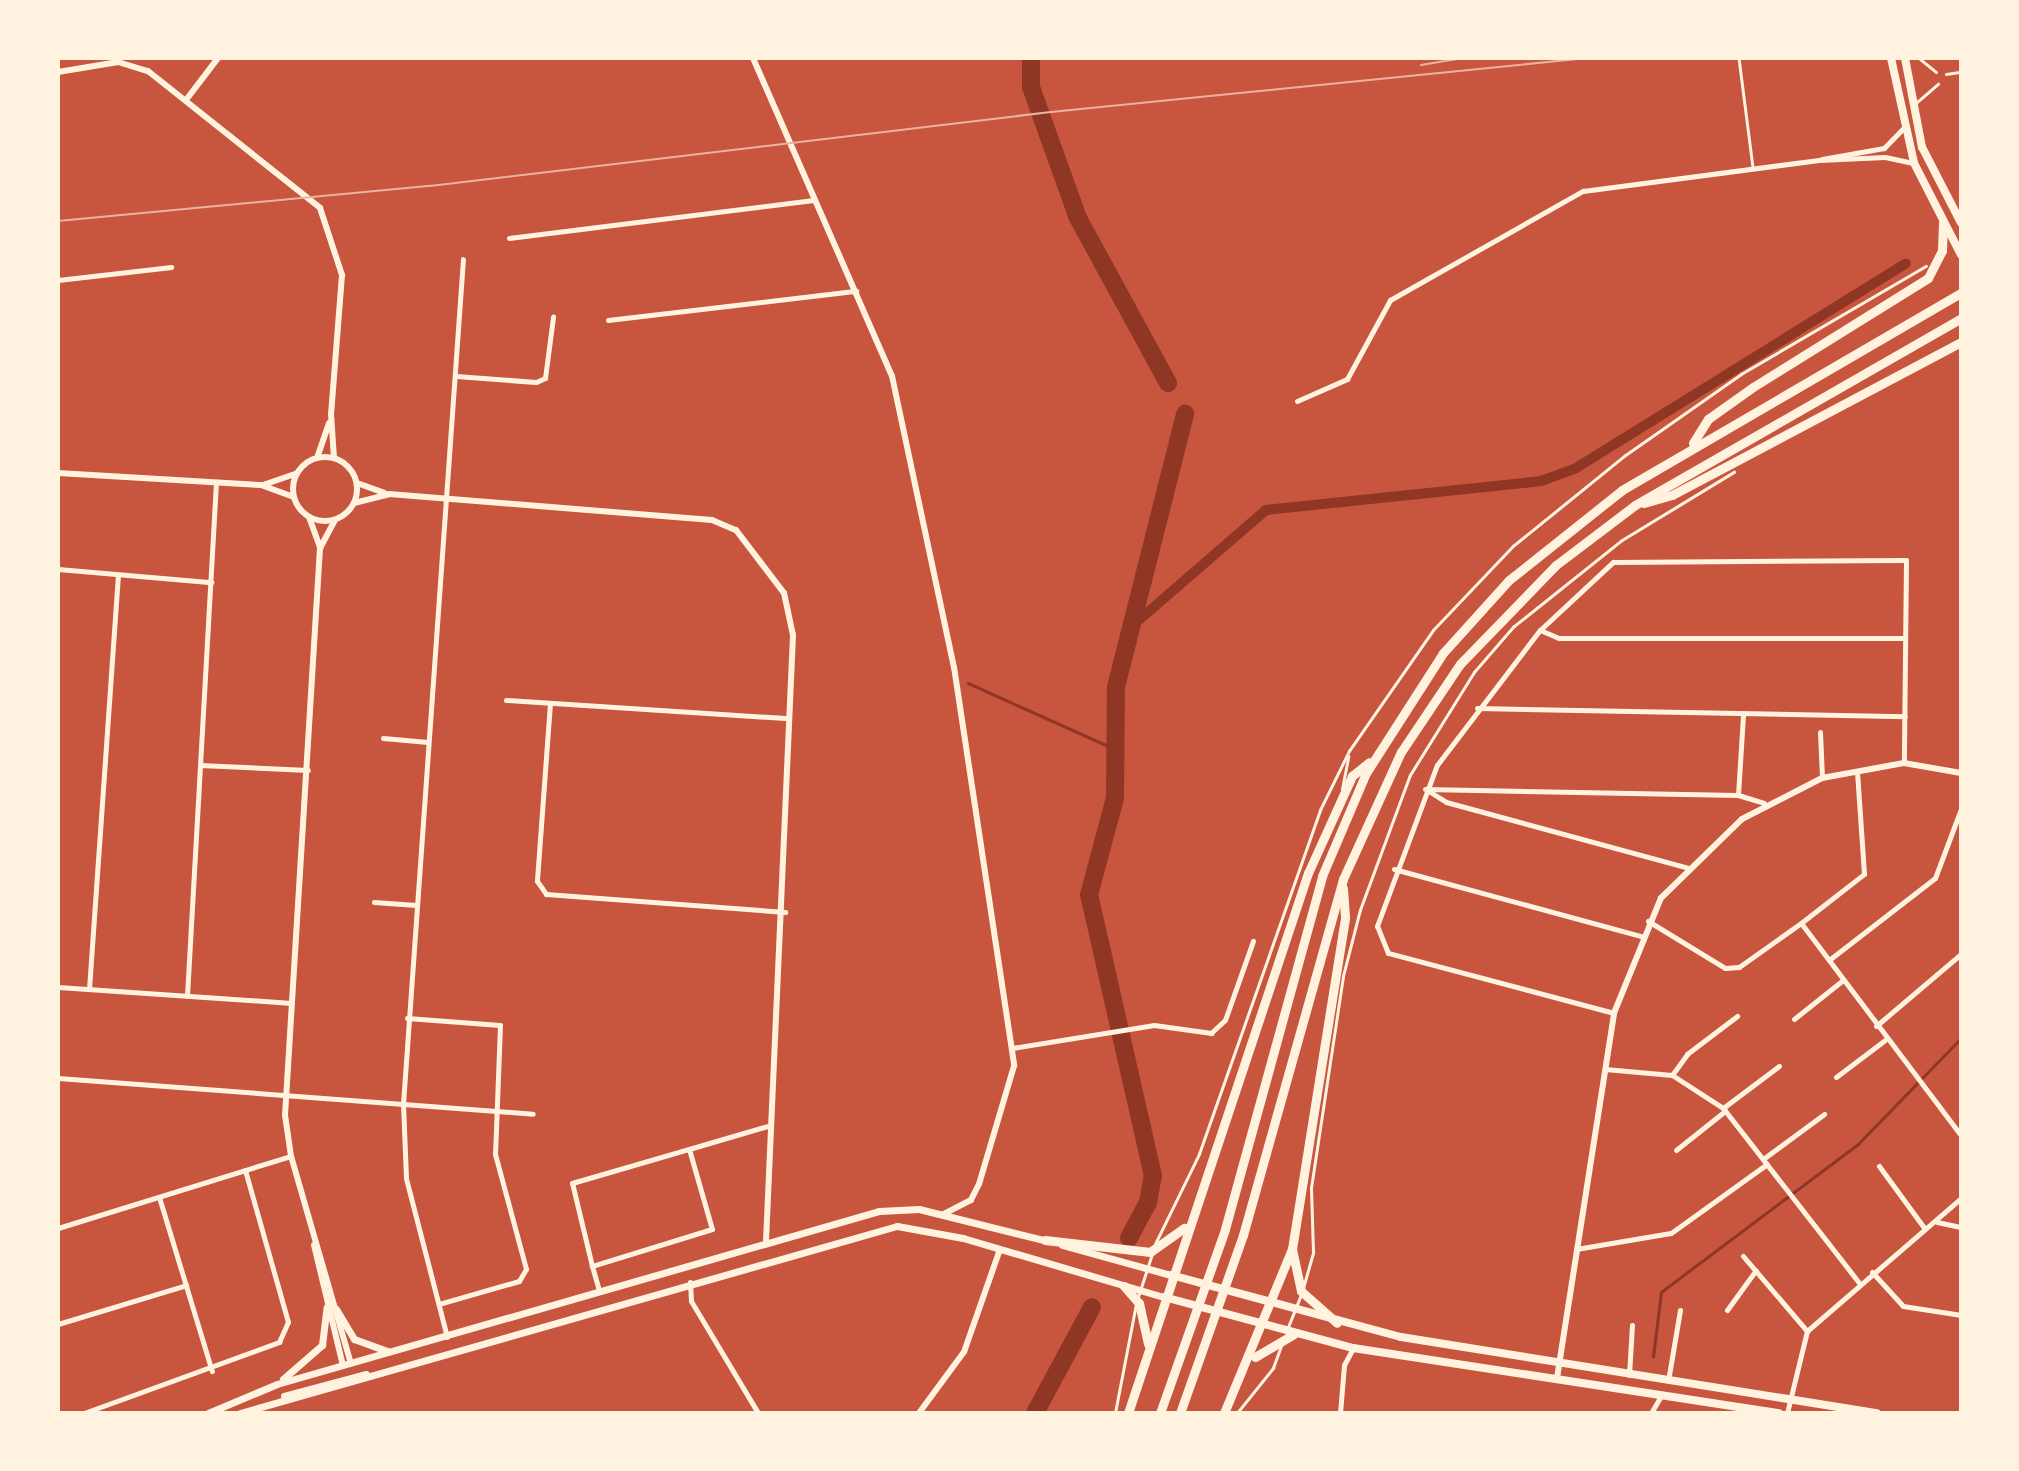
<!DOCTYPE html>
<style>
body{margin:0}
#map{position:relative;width:2019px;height:1471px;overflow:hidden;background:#c8553d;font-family:Mulish,sans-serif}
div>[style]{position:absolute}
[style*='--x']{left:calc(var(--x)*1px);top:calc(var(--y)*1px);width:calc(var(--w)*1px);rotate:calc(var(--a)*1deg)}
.stream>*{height:2.5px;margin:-1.25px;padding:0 1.25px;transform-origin:1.25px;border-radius:1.25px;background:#8f3625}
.canal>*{height:10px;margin:-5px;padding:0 5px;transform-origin:5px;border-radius:5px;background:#8f3625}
.river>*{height:18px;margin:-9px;padding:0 9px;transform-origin:9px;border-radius:9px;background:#8f3625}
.service>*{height:2.5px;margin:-1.25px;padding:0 1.25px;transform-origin:1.25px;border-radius:1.25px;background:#fff3e0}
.minor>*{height:5px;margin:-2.5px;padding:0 2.5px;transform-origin:2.5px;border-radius:2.5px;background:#fff3e0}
.tertiary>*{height:6px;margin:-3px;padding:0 3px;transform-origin:3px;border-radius:3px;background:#fff3e0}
.tertiary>.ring{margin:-3px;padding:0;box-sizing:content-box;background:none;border:6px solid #fff3e0;border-radius:50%}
.secondary>*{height:7px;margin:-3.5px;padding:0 3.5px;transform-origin:3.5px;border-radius:3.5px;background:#fff3e0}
.primary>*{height:8px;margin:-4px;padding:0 4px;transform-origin:4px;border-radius:4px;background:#fff3e0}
.trunk>*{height:9px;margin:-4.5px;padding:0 4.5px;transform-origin:4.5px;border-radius:4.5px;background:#fff3e0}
.tram>*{height:2px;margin:-1px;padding:0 1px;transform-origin:1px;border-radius:1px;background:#e9b49f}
span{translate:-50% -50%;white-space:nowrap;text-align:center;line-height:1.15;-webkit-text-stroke:5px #fff3e0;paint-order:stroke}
.frame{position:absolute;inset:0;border:60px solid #fff3e0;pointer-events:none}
</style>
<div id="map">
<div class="stream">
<div style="--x:968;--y:683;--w:166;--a:24.2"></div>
<div style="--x:1653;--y:1357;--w:65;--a:-83"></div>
<div style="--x:1661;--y:1292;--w:246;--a:-36.9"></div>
<div style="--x:1858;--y:1144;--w:148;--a:-45.8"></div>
</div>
<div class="canal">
<div style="--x:1132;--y:626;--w:177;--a:-40.9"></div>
<div style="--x:1266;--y:510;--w:277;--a:-6"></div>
<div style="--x:1541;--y:481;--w:37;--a:-20"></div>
<div style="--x:1576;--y:468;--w:388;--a:-31.8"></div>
</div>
<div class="river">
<div style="--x:1031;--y:58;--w:29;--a:90"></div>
<div style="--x:1031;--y:87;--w:139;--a:70.3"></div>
<div style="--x:1078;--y:218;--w:188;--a:61.4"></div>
<div style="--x:1129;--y:1238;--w:40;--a:-62"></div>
<div style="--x:1148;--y:1203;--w:27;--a:-80"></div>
<div style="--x:1153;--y:1176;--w:288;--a:-102.8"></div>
<div style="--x:1089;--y:895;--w:100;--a:-75"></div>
<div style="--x:1115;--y:798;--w:111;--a:-89.5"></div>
<div style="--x:1116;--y:687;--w:282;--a:-75.8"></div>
<div style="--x:1035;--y:1413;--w:120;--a:-61.7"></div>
</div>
<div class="service">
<div style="--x:1739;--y:58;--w:110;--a:82.7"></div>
<div style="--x:1919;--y:58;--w:22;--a:39"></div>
<div style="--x:1946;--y:74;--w:15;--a:-8"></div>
<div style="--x:1916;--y:103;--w:29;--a:-41"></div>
<div style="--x:1342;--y:789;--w:33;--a:-79"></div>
<div style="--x:1155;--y:1244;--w:100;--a:-63.9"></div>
<div style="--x:1199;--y:1154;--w:365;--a:-70.6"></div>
<div style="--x:1320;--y:810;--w:66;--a:-63.8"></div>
<div style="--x:1349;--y:751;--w:147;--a:-55.2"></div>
<div style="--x:1433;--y:630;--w:116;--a:-46.4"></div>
<div style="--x:1513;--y:546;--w:143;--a:-39"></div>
<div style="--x:1624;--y:456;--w:143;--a:-35"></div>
<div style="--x:1741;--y:374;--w:214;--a:-30.3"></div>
<div style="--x:1303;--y:1288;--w:37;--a:-74"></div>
<div style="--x:1313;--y:1252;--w:64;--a:-91.8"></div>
<div style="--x:1311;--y:1188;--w:214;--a:-81.4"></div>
<div style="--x:1343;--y:976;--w:68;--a:-75.6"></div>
<div style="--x:1360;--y:910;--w:144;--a:-69.7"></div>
<div style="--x:1410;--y:775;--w:121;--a:-58.1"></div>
<div style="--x:1474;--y:672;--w:60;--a:-49.1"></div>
<div style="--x:1513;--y:627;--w:139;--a:-38.6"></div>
<div style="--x:1622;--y:540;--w:131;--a:-31.3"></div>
<div style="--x:1138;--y:1297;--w:45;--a:-72"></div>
<div style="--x:1288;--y:1327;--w:35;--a:-68"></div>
<div style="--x:1115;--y:1413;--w:111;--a:-79.1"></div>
<div style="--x:1237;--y:1413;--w:58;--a:-51.3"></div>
<div style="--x:1273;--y:1368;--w:23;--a:-70"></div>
</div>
<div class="minor">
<div style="--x:1822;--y:159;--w:63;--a:-10.1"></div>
<div style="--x:1884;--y:148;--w:29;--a:-46"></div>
<div style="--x:509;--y:238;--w:307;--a:-7.1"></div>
<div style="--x:58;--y:280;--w:114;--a:-6.6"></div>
<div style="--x:608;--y:320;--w:250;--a:-6.7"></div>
<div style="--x:456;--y:376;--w:80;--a:4.3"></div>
<div style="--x:536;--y:382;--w:10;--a:-24"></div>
<div style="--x:545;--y:378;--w:62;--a:-82.5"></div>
<div style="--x:1297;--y:401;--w:55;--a:-23.7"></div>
<div style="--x:1347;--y:379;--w:90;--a:-61.4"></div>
<div style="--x:1390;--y:300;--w:222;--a:-29.5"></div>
<div style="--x:1583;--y:191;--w:238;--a:-7.5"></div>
<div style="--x:1819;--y:160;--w:66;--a:-2.6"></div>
<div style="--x:1885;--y:157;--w:30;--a:12"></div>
<div style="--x:58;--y:569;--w:154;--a:4.9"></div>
<div style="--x:1540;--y:630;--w:21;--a:23"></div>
<div style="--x:1559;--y:638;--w:346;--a:0"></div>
<div style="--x:506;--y:700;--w:280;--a:3.7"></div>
<div style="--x:550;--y:703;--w:178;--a:94.2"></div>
<div style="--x:537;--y:881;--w:16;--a:55"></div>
<div style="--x:546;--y:894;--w:240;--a:4.3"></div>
<div style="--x:1477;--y:708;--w:428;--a:1.1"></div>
<div style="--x:1820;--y:732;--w:46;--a:87.5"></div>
<div style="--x:383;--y:738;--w:45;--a:5.1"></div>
<div style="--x:200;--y:765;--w:108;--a:2.7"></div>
<div style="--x:1425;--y:789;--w:313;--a:1.1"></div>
<div style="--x:1738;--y:795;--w:27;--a:17"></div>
<div style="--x:1427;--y:790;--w:22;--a:32"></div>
<div style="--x:1446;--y:802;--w:252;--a:15.2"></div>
<div style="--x:1738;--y:795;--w:80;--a:-86.4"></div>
<div style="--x:1394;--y:869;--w:256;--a:15.2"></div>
<div style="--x:374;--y:902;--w:42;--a:4.1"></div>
<div style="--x:1648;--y:921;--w:90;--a:31.4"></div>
<div style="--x:1725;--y:968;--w:14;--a:-4"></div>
<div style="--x:1739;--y:967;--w:76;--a:-35.4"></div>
<div style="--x:1801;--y:923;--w:80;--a:-37.9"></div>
<div style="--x:1864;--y:874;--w:103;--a:-93.9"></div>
<div style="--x:1801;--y:923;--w:266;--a:53"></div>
<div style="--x:1829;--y:960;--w:134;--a:-37.7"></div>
<div style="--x:1935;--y:878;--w:74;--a:-69.4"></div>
<div style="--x:58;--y:987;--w:234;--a:3.9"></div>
<div style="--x:89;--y:989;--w:415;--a:-86"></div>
<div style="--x:187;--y:996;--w:515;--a:-86.77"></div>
<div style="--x:1614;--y:1013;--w:234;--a:-165.1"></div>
<div style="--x:1388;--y:953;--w:29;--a:-112"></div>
<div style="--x:1377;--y:926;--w:172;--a:-69.6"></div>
<div style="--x:1437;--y:765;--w:170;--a:-52.7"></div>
<div style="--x:1540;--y:630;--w:100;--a:-43"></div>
<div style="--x:1613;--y:562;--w:293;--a:-0.4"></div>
<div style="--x:1906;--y:560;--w:203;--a:90.6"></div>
<div style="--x:407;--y:1018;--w:93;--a:4.3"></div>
<div style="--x:500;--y:1025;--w:129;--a:92.2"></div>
<div style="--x:495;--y:1154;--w:119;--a:74.9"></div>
<div style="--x:526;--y:1269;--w:14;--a:120"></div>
<div style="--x:519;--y:1281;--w:83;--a:164"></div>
<div style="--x:1794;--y:1019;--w:63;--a:-38.5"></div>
<div style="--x:1876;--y:1026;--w:111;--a:-40.3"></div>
<div style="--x:1012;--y:1048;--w:144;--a:-9.2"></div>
<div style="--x:1154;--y:1025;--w:58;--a:8"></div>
<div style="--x:1211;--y:1033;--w:19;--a:-43"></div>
<div style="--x:1225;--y:1020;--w:84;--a:-70.5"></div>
<div style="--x:1605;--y:1069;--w:67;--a:5.1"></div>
<div style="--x:1672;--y:1075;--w:61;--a:32.9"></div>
<div style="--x:1723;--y:1108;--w:222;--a:52.1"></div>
<div style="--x:1672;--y:1075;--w:26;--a:-54"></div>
<div style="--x:1687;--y:1054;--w:63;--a:-37.2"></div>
<div style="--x:1836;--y:1077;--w:61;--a:-37.1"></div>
<div style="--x:58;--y:1078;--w:476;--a:4.3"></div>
<div style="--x:1723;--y:1108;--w:70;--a:-36.9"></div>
<div style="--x:689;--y:1149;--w:83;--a:74"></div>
<div style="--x:712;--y:1229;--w:126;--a:162.9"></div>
<div style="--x:592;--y:1266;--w:85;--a:-103.5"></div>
<div style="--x:572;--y:1183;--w:122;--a:-16.2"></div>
<div style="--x:689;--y:1149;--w:85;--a:-16.3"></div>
<div style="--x:1676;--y:1150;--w:63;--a:-38.5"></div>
<div style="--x:1763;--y:1159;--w:76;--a:-36.4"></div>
<div style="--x:1879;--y:1166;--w:78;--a:53.9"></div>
<div style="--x:159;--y:1197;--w:182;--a:73.1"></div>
<div style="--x:1937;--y:1222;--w:25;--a:12"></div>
<div style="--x:58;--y:1228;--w:244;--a:-17.2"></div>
<div style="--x:1576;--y:1249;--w:96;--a:-9.6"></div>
<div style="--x:1671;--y:1233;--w:118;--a:-35.7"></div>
<div style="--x:1743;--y:1256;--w:99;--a:49.5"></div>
<div style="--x:592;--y:1266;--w:25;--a:74"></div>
<div style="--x:1872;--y:1272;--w:46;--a:47.6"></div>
<div style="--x:1903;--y:1306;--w:59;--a:8.8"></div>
<div style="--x:690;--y:1282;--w:19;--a:87"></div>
<div style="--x:691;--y:1301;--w:131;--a:59.1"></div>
<div style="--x:1727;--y:1310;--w:49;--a:-54.1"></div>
<div style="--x:58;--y:1324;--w:134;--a:-16.9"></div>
<div style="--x:447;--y:1337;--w:164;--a:-104.5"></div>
<div style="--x:406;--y:1178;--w:74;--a:-92.3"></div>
<div style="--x:403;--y:1104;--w:847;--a:-85.94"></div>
<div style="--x:1629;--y:1375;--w:50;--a:-86.6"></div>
<div style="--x:1668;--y:1381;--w:72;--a:-80.4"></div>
<div style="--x:84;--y:1413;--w:208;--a:-20"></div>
<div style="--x:279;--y:1342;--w:22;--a:-66"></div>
<div style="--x:288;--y:1322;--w:158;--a:-105.8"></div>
<div style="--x:1340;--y:1413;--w:48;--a:-85.2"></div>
<div style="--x:1344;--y:1365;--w:19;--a:-62"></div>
<div style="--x:1651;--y:1413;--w:22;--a:-60"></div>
<div style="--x:1787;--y:1413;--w:84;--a:-76.3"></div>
<div style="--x:1807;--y:1331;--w:203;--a:-40.8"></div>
</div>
<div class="tertiary">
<div style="--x:753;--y:58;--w:347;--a:66.4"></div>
<div style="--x:892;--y:376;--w:298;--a:78"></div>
<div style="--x:954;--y:667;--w:403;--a:81.4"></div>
<div style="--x:1014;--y:1066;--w:123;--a:106.5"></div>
<div style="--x:979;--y:1184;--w:18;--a:117"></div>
<div style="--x:971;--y:1200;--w:31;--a:153"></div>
<div style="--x:58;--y:72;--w:61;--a:-9.5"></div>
<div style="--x:118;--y:62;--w:31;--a:17"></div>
<div style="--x:148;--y:71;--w:220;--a:38.5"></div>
<div style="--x:320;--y:208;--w:71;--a:71.8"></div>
<div style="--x:342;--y:275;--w:139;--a:94.5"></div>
<div style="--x:331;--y:414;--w:44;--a:86.1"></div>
<div style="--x:186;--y:100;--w:53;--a:-52.7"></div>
<div class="ring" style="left:293px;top:457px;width:58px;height:58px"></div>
<div style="--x:317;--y:458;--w:37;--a:-71"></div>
<div style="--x:58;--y:473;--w:203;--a:3.4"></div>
<div style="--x:261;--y:485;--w:35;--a:20"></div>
<div style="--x:357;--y:483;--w:29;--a:20"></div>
<div style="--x:263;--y:485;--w:36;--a:-19"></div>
<div style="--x:354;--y:503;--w:36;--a:-14"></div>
<div style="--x:389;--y:494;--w:324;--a:4.6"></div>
<div style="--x:712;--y:520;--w:26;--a:23"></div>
<div style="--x:736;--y:530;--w:79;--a:52.7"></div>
<div style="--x:784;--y:593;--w:43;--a:77.9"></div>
<div style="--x:793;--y:635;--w:608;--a:92.55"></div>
<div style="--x:309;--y:517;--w:33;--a:70"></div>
<div style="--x:335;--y:520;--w:32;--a:118"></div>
<div style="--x:320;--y:548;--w:568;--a:93.53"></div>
<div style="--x:285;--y:1115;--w:41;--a:81.7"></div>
<div style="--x:291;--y:1156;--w:216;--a:73.9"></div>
<div style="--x:314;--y:1245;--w:124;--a:76.5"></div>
<div style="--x:1557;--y:1378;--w:369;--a:-81.1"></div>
<div style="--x:1614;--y:1013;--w:124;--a:-67.8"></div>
<div style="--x:1661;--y:898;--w:113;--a:-44.3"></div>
<div style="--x:1742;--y:819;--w:90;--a:-27.1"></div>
<div style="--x:1822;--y:778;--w:83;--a:-10.4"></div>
<div style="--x:1904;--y:763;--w:58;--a:10"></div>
<div style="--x:919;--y:1413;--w:76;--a:-53.6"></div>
<div style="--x:964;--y:1352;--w:109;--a:-70.7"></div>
</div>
<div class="secondary">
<div style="--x:1062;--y:1245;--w:113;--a:15.4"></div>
<div style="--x:336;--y:1309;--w:35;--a:59"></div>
<div style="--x:354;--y:1339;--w:37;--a:20"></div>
<div style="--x:283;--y:1379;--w:52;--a:-41.1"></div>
<div style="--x:322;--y:1345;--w:38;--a:-83"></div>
<div style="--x:284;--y:1396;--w:85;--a:-15"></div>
<div style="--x:208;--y:1413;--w:75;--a:-22.8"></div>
<div style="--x:277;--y:1384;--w:626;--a:-16.03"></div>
<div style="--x:879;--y:1211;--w:40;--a:-2.9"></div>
<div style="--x:919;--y:1209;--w:132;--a:14"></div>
<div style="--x:240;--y:1413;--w:683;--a:-15.89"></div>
<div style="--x:897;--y:1226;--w:67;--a:10.3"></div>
<div style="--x:963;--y:1238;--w:209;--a:16.4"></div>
</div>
<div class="primary">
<div style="--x:1891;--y:58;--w:107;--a:77.6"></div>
<div style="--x:1914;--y:163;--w:103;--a:62.9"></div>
<div style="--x:1905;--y:58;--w:91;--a:79.2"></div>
<div style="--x:1922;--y:147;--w:85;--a:62.8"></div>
<div style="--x:1171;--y:1275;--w:238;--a:15.1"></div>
<div style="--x:1401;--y:1337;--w:482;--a:9.1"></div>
<div style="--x:1164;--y:1297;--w:196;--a:15.1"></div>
<div style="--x:1353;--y:1348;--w:431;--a:8.7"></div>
</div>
<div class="trunk">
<div style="--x:1693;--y:443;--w:28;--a:-58"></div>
<div style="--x:1708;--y:419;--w:55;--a:-35.4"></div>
<div style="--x:1753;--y:387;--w:206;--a:-31.9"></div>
<div style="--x:1928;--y:278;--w:30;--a:-63"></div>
<div style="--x:1942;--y:251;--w:28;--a:-88"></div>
<div style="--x:1644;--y:503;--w:29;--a:-16"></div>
<div style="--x:1672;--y:495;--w:327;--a:-27.9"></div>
<div style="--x:1045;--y:1240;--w:106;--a:6.5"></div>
<div style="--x:1150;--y:1252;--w:42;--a:-35.2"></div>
<div style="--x:1292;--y:1249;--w:43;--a:77.9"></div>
<div style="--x:1301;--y:1291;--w:48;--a:41.6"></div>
<div style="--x:1124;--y:1286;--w:23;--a:49"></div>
<div style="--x:1139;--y:1303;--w:42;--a:77.6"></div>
<div style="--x:1255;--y:1357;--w:45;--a:-30.5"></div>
<div style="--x:1128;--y:1413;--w:569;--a:-71.57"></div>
<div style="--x:1308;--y:873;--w:107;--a:-65.6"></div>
<div style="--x:1352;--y:776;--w:22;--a:-39"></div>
<div style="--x:1160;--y:1413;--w:195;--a:-70.5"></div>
<div style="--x:1225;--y:1229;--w:366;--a:-74.6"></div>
<div style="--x:1322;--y:876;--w:112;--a:-66.9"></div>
<div style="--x:1366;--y:773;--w:143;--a:-57.3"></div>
<div style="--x:1443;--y:653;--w:98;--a:-47.9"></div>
<div style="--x:1509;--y:580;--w:144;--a:-38.5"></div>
<div style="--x:1622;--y:490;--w:392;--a:-30.2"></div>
<div style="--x:1180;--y:1413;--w:189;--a:-70.5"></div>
<div style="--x:1243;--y:1235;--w:370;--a:-74.3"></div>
<div style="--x:1343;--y:879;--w:140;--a:-65.5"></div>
<div style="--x:1401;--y:752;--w:106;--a:-56.2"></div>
<div style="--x:1460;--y:664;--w:138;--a:-45.9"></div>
<div style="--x:1556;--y:565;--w:99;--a:-37.2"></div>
<div style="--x:1635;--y:505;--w:376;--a:-29.8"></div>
<div style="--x:1224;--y:1413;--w:178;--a:-67.5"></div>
<div style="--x:1292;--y:1249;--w:336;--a:-80.9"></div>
<div style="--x:1345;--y:917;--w:29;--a:-94"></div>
</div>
<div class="tram">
<div style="--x:1421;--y:65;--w:43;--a:-9.5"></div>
<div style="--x:58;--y:221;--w:374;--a:-5.4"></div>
<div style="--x:430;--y:186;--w:625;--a:-6.8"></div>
<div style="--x:1051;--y:112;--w:539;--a:-5.75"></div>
</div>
<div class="frame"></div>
</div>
